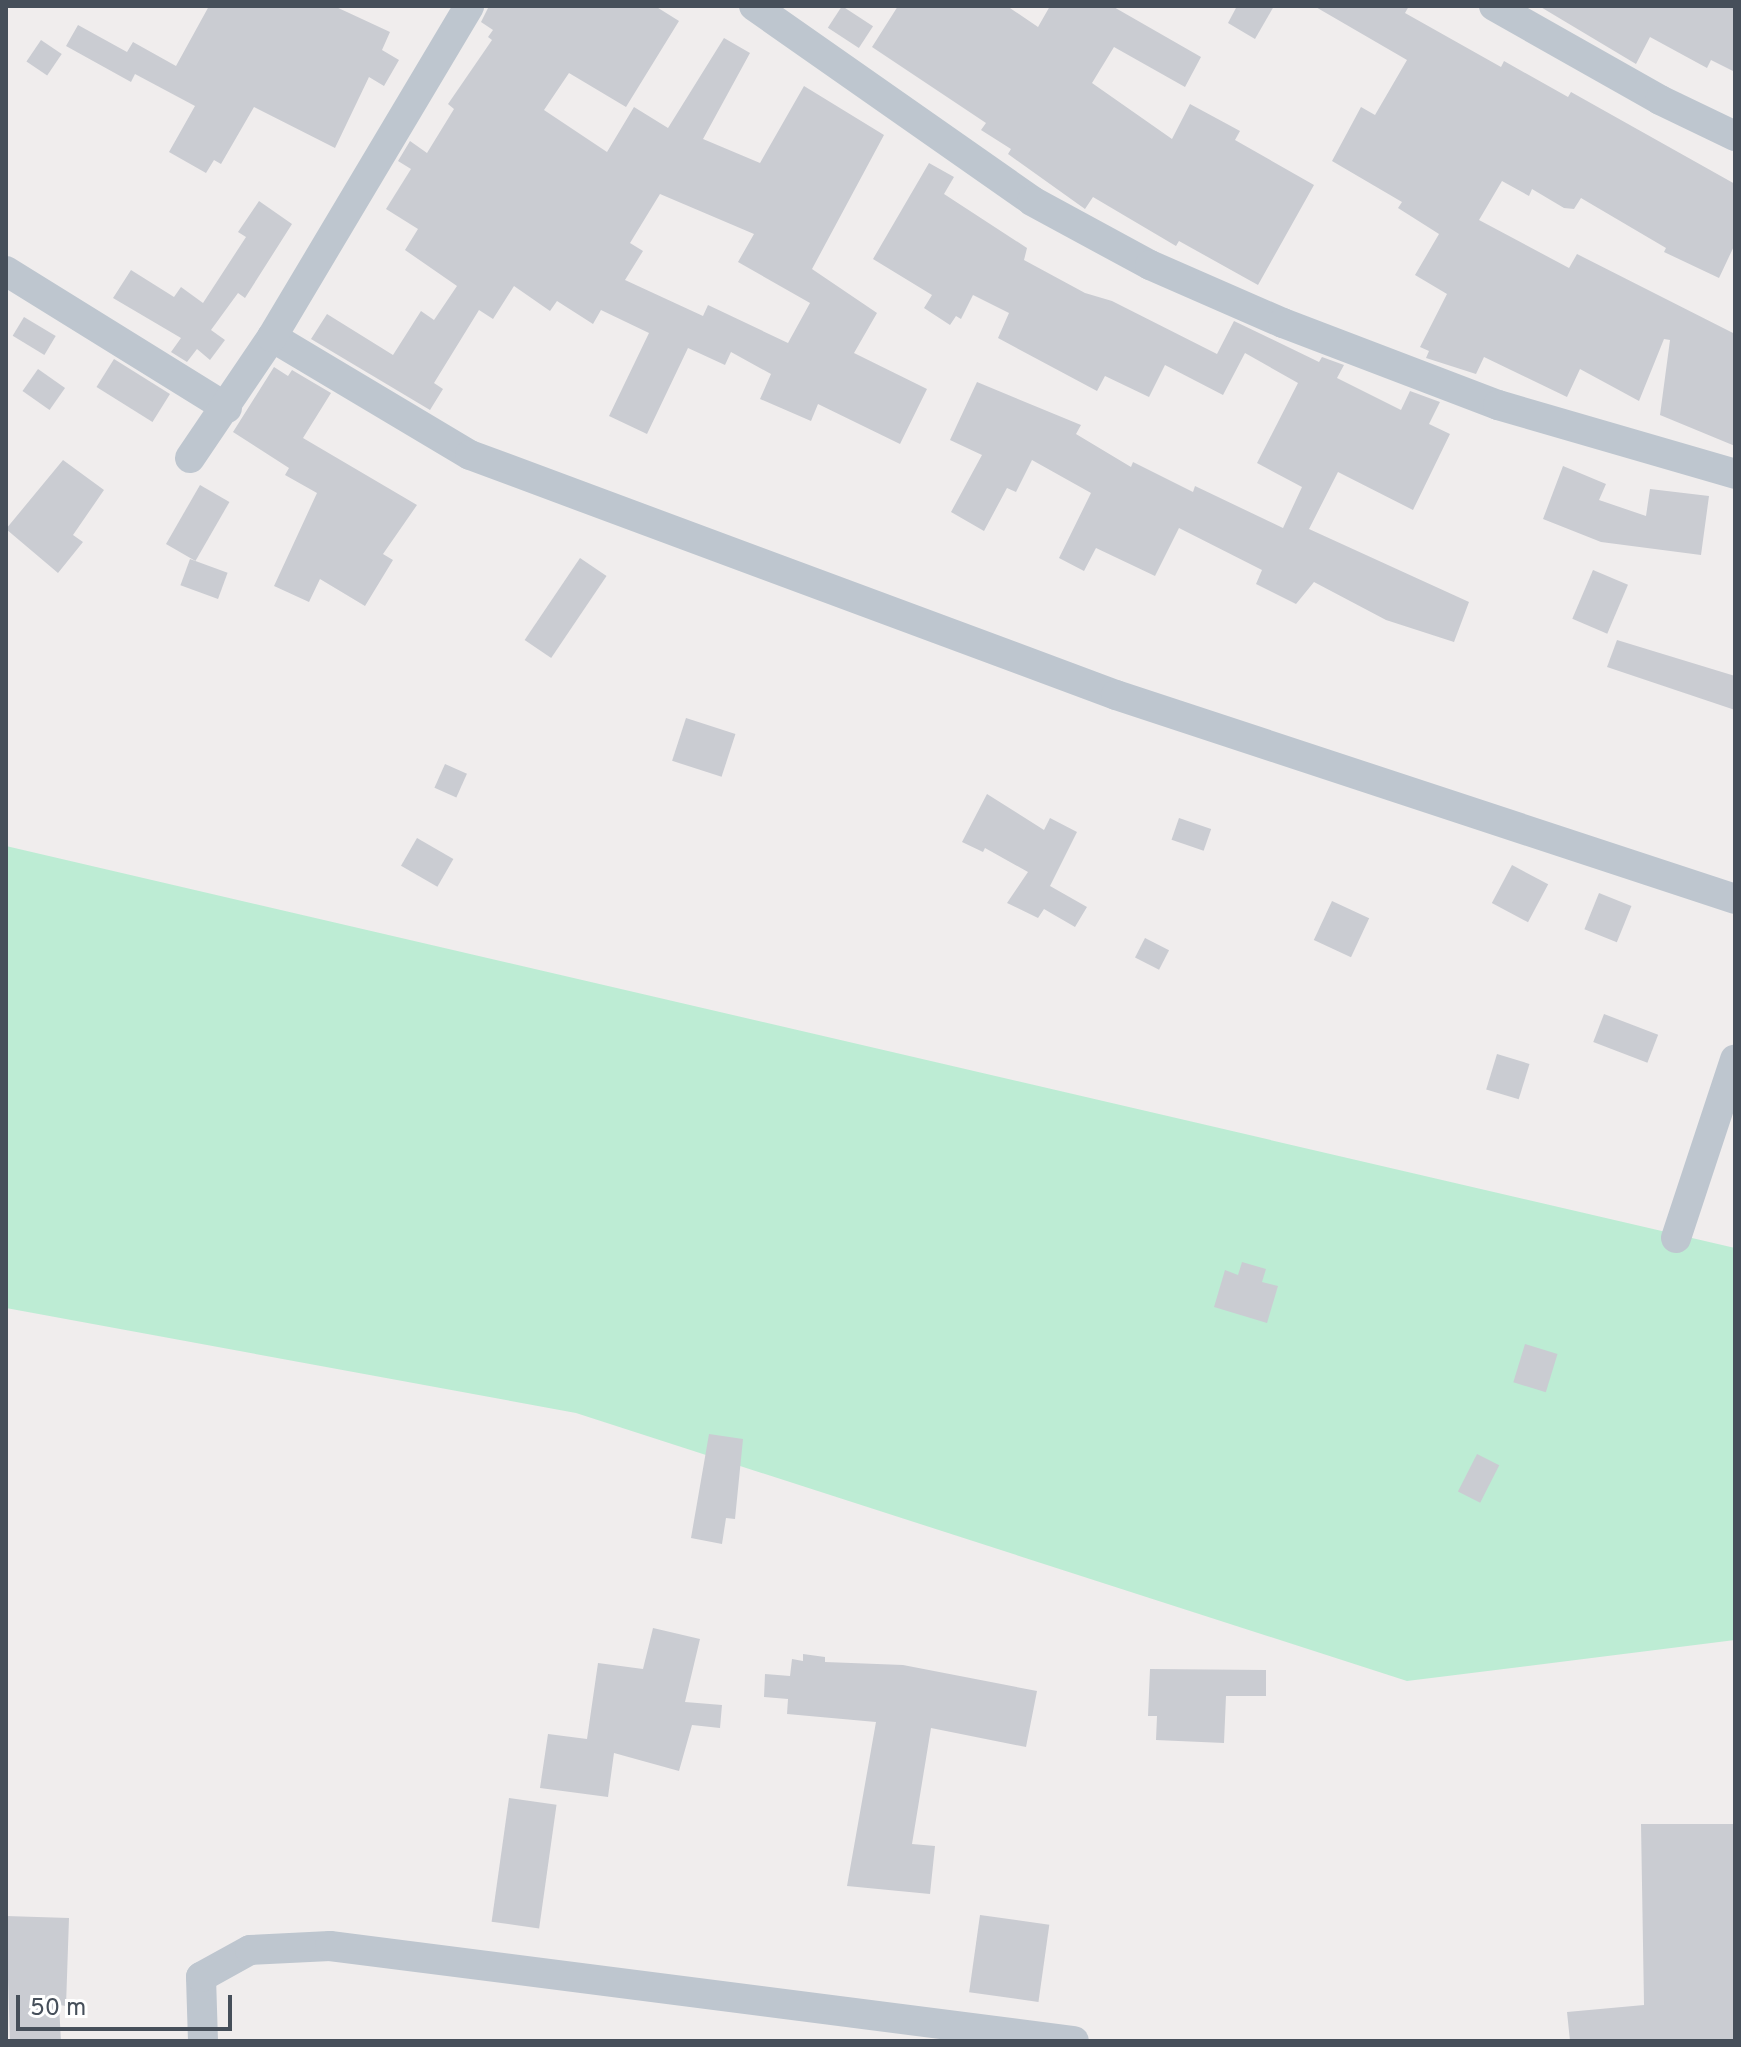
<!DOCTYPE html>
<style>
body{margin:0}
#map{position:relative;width:1741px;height:2047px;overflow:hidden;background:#f0eded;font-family:Overpass,sans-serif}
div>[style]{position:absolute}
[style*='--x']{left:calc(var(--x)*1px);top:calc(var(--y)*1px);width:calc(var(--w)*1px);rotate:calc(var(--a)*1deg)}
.green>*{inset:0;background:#bdecd4}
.building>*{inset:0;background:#caccd2;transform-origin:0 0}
.street>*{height:30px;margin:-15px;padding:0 15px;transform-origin:15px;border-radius:15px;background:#bec6cf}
span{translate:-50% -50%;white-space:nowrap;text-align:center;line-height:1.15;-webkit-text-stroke:6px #fff;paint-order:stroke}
.frame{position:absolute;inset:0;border:8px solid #464f5a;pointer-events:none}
.scale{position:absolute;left:16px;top:1995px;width:216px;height:36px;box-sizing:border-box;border:4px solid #464f5a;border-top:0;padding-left:10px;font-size:24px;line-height:28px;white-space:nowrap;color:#464f5a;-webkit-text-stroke:6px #fff;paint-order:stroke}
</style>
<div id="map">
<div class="green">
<div style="clip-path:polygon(6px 846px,1735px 1248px,1735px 1640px,1407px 1681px,576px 1413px,6px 1308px)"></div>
</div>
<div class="building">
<div style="clip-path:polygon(209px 6px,334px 6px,390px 32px,382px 50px,399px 60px,384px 86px,369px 77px,335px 148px,254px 107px,221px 164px,214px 160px,206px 173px,169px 152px,195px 106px,135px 74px,131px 82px,66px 46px,78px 25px,127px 52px,133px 42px,176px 66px)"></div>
<div style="clip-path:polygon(evenodd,489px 6px,655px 6px,679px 21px,626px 107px,569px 73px,544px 110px,607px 152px,634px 107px,668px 128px,724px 38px,750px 53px,703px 139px,760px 163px,804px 86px,884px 135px,812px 269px,877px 313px,854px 353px,927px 389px,900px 444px,818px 404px,811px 421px,760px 399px,771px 374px,731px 352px,725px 365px,688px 348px,647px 434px,609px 416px,649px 333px,601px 310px,593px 324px,557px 301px,550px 311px,514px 286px,493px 319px,479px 310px,434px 383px,443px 389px,430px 410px,311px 339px,327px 314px,393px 355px,421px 311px,434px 320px,457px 286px,405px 250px,418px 229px,386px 209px,411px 169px,398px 161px,410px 141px,427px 153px,454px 109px,448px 104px,492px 40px,488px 37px,493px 30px,481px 22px,489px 6px,660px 194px,754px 234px,738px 262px,810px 303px,788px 343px,708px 305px,703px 316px,625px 280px,643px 251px,630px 243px,660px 194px)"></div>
<div style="left:842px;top:6px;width:37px;height:26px;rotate:33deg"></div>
<div style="clip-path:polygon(898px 6px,1007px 6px,1038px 27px,1050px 6px,1112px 6px,1201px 57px,1185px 87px,1114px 47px,1092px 83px,1172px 139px,1190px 104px,1240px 131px,1235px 140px,1314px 185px,1258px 285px,1179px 241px,1176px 246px,1093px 197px,1085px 209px,1008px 154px,1011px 149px,981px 130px,986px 123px,872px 47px)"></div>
<div style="clip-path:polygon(1237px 6px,1274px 6px,1255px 39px,1228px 23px)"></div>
<div style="clip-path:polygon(1314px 6px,1409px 6px,1405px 13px,1501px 67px,1504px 61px,1568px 97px,1571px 92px,1735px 184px,1735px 244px,1719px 278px,1664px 252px,1666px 248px,1581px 198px,1574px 209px,1564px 208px,1532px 189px,1529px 196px,1502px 181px,1479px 220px,1569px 268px,1577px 254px,1735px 334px,1735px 446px,1660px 415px,1670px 340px,1664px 339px,1639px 401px,1580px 369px,1567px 397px,1484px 357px,1476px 374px,1426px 358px,1429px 351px,1420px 347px,1447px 294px,1415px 275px,1439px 234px,1398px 208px,1402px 202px,1332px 161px,1361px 107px,1375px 115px,1407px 60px)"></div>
<div style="clip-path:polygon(1539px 6px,1735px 6px,1735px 72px,1711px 60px,1707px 68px,1650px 37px,1636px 64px)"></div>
<div style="left:41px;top:40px;width:25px;height:26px;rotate:34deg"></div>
<div style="clip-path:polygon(929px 163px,954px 177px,944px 194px,1027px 248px,1024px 260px,1085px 293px,1112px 301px,1217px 354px,1234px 321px,1319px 362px,1322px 357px,1344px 365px,1337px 378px,1401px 410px,1410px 391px,1440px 402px,1429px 424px,1450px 434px,1413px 510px,1338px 472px,1309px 529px,1469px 602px,1454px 642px,1386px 620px,1314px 582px,1296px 604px,1256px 584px,1262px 570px,1179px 528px,1155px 576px,1096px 548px,1084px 571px,1059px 558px,1091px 493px,1032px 460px,1016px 492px,1007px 488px,984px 531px,951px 512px,982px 455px,950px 440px,977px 382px,1081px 425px,1076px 434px,1131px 467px,1133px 462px,1193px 492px,1195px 486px,1283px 528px,1302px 487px,1257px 463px,1298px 383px,1245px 353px,1223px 395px,1165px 365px,1149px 397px,1105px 376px,1097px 391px,998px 338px,1009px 313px,973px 295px,961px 319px,956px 316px,950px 325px,924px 308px,932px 295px,873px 259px)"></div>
<div style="clip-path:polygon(259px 201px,292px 224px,245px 298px,238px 293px,211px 330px,225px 340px,210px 360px,197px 349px,187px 362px,171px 352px,181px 338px,113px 298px,131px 270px,174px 297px,181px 287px,203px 303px,246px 237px,238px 232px)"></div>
<div style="left:24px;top:317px;width:37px;height:22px;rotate:31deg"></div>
<div style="left:114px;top:359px;width:66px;height:33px;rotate:32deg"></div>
<div style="clip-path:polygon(274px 367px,288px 376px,292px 370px,331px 393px,303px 438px,417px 505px,383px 554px,393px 560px,365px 606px,320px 579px,309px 602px,274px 586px,317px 493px,285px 475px,289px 468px,233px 432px)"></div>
<div style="left:38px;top:369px;width:33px;height:27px;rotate:35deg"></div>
<div style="clip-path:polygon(63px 460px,104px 490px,73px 535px,83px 542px,58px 573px,6px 529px)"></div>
<div style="clip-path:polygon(1563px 466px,1606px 484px,1599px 500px,1646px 516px,1650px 489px,1709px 496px,1701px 555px,1601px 542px,1543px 519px)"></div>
<div style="left:200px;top:485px;width:34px;height:68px;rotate:30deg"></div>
<div style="left:580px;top:558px;width:32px;height:99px;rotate:34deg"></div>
<div style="left:190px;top:559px;width:40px;height:28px;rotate:20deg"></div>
<div style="left:1593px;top:570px;width:38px;height:53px;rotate:23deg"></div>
<div style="clip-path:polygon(1617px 640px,1735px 676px,1735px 710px,1607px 667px)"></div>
<div style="left:686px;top:718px;width:52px;height:45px;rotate:18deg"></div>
<div style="left:445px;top:764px;width:24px;height:26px;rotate:24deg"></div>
<div style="clip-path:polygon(987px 794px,1044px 830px,1050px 818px,1077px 832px,1050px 886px,1087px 907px,1075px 927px,1044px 909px,1038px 918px,1007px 903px,1028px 872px,985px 848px,983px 852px,962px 842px)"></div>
<div style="left:1179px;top:818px;width:34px;height:23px;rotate:19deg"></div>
<div style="left:417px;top:838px;width:42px;height:32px;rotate:30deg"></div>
<div style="left:1512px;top:865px;width:41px;height:43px;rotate:28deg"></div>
<div style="left:1599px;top:893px;width:35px;height:39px;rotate:22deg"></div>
<div style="left:1332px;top:901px;width:41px;height:43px;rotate:25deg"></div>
<div style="left:1145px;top:938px;width:27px;height:22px;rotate:27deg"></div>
<div style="left:1604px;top:1014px;width:58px;height:30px;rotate:21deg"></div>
<div style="left:1497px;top:1054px;width:34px;height:37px;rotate:17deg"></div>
<div style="clip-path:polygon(1242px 1262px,1266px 1269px,1262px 1282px,1278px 1286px,1267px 1323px,1214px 1307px,1225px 1270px,1238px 1275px)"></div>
<div style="left:1525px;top:1344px;width:34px;height:40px;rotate:17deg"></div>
<div style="clip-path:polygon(709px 1434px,743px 1439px,735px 1519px,726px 1518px,722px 1544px,691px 1538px)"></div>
<div style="left:1477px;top:1454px;width:25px;height:42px;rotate:27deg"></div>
<div style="clip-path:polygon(653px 1628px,700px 1639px,685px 1702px,722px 1705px,720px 1728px,692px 1725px,679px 1771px,614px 1753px,608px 1797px,540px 1788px,548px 1734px,587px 1739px,598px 1663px,643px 1669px)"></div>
<div style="clip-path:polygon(803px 1654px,825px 1657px,825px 1662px,903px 1665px,1037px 1691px,1026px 1747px,931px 1728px,912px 1844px,935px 1846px,930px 1894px,847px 1886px,876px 1722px,787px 1714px,788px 1699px,764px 1697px,765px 1674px,790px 1676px,792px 1659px,803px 1661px)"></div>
<div style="clip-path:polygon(1150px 1669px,1266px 1670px,1266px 1696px,1226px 1696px,1224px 1743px,1156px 1740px,1157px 1716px,1148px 1716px)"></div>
<div style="left:509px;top:1798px;width:48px;height:125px;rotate:8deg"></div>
<div style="clip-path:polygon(1641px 1824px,1735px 1824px,1735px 2041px,1570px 2041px,1567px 2012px,1644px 2005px)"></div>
<div style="left:980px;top:1915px;width:70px;height:78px;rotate:8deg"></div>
<div style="clip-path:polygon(6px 1916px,69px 1918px,66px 2006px,59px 2005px,61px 2041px,10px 2041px)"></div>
</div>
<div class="street">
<div style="--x:754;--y:6;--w:340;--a:35"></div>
<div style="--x:1032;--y:201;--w:134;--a:28.5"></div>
<div style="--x:1150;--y:265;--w:145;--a:23.6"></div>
<div style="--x:1283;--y:323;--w:230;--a:20.9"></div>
<div style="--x:1498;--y:405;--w:247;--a:16.2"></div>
<div style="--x:1494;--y:6;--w:191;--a:29.5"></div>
<div style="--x:1660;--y:100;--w:83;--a:25.6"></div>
<div style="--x:6;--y:271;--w:260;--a:31.8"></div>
<div style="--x:272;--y:337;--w:230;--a:30.8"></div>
<div style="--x:470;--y:455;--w:689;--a:20.38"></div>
<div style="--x:1116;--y:695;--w:652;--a:18.24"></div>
<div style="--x:190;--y:458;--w:146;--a:-55.9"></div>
<div style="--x:272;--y:337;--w:385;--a:-59.2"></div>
<div style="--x:1676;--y:1238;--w:188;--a:-71.7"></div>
<div style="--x:203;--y:2041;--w:64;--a:-91.8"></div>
<div style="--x:201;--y:1977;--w:56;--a:-28.9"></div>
<div style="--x:250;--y:1950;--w:80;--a:-2.9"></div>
<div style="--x:330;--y:1946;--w:750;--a:7.28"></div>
</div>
<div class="frame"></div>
<div class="scale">50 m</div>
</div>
